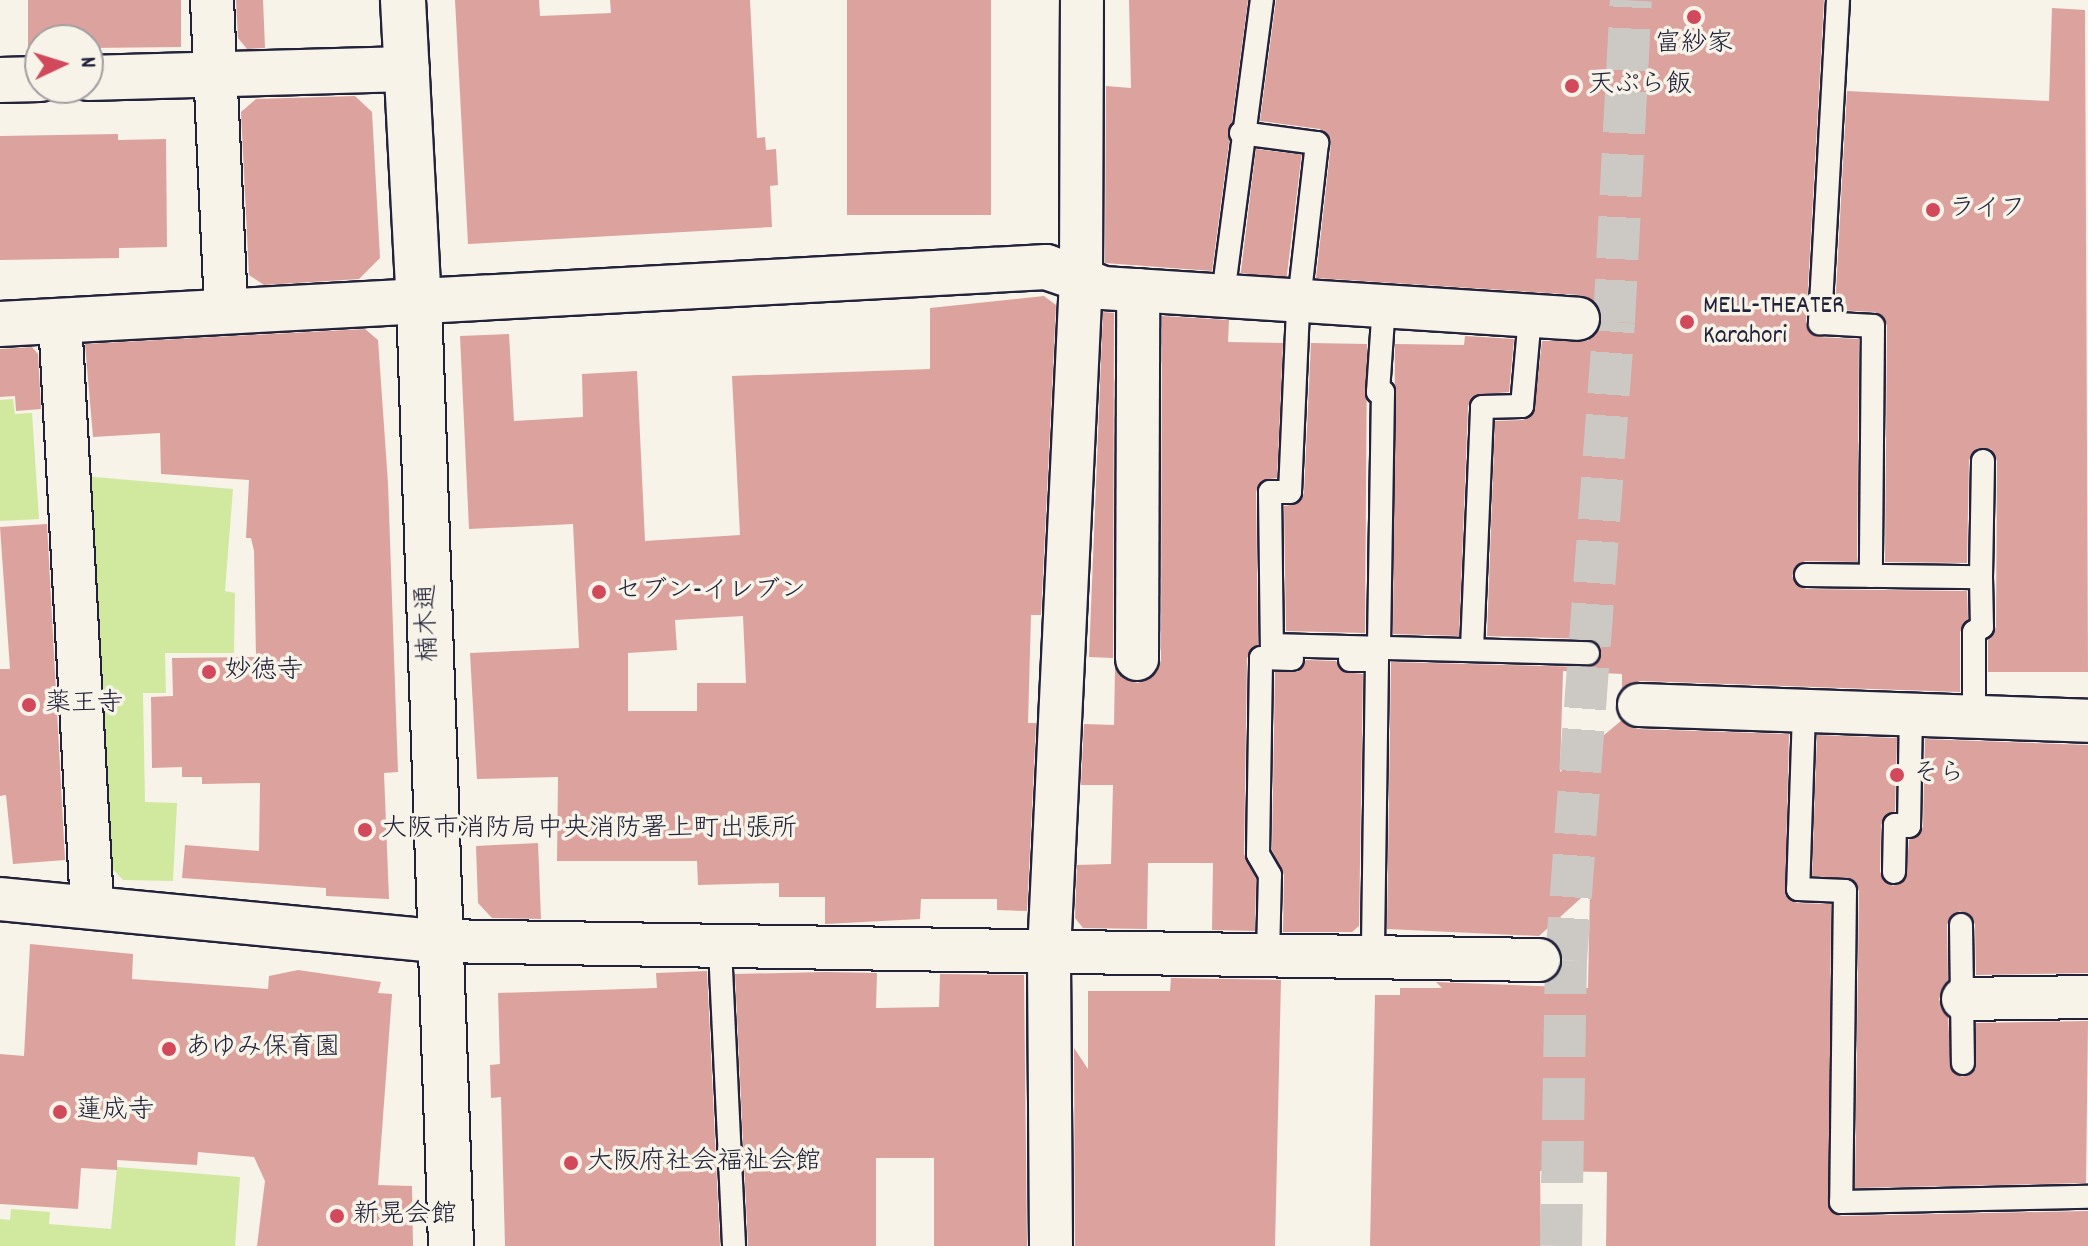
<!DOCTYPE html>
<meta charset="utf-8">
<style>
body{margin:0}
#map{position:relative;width:2088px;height:1246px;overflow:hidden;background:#f7f3e8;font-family:Dekko,"Klee One",sans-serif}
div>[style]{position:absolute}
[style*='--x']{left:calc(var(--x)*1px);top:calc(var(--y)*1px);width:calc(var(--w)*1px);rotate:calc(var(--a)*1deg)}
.green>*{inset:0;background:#d0e99f}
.building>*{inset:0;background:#dca29e;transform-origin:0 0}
.street-tunnel>*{height:42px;margin-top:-21px;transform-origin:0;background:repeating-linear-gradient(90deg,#ccc9c5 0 42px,transparent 0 63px)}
.roads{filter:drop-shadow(2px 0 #22223b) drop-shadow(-2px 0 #22223b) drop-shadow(0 2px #22223b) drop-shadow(0 -2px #22223b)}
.lane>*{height:22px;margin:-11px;padding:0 11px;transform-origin:11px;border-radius:11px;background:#f7f3e8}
.street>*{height:42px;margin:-21px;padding:0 21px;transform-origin:21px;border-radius:21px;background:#f7f3e8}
.secondary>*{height:44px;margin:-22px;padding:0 22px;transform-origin:22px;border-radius:22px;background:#f7f3e8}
.dots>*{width:22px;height:22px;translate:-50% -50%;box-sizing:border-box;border:4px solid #f7f3e8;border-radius:50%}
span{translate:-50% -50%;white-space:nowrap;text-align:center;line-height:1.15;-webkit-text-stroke:7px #f7f3e8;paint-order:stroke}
.poi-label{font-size:26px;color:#22223b}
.left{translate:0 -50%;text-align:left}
.street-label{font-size:26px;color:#22223b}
.north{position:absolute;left:24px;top:24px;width:80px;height:80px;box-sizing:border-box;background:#f7f3e8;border:2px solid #a29fa3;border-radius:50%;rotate:86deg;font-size:22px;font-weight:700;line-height:32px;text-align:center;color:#22223b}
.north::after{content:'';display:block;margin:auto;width:28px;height:36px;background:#d1495b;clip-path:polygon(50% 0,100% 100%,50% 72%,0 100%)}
</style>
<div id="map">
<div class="green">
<div style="clip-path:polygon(13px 399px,15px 414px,32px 413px,39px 519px,0 521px,0 400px)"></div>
<div style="clip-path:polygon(83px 476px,233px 489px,225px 591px,235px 593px,234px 653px,165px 653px,166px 693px,143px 693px,145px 802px,177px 803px,173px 881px,123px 880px,105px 861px)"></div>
<div style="clip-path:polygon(117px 1167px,240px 1177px,235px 1246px,0 1246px,0 1219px,10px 1220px,11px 1209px,50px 1212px,49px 1224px,111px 1229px)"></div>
</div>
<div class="building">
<div style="clip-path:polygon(28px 0,181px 0,181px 47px,88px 48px,88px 40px,40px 40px,40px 48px,28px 49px)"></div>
<div style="clip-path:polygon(236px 0,263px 0,265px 48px,247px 49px,238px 38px)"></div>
<div style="clip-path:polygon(455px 0,539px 0,540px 16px,611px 13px,610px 0,750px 0,757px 138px,765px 137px,766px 150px,776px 149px,778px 185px,770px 186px,772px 227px,468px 244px)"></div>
<div style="left:847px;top:0;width:144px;height:215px"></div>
<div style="clip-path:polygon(1129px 0,1248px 0,1212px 271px,1105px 263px,1106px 86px,1131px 88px)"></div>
<div style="clip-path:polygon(1276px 0,1824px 0,1806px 322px,1818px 337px,1859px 339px,1857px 562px,1805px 561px,1792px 576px,1806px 589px,1967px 591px,1968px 619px,1960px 632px,1960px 692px,1640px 681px,1622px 689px,1622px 674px,1563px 671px,1560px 772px,1622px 720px,1638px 729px,1789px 734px,1785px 895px,1797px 903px,1831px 904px,1829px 1210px,1841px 1216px,2088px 1211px,2088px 1246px,1606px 1246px,1607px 1172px,1540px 1171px,1541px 1246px,1370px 1246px,1375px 995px,1400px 995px,1400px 988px,1442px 988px,1436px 982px,1588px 988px,1590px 890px,1539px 936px,1387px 929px,1391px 662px,1588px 667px,1599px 661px,1601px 647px,1589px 639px,1487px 636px,1495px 421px,1523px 420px,1534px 413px,1542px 341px,1588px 341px,1602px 320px,1592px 300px,1580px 295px,1316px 278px,1331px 144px,1320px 129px,1260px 121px)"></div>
<div style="clip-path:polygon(2052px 8px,2085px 10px,2088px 672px,1988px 672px,1988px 640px,1996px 627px,1997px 461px,1991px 449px,1977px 448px,1969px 460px,1967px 563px,1885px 562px,1887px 325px,1875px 312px,1835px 310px,1847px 91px,2049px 101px)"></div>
<div style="clip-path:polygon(355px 96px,372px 112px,380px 258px,359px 279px,264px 285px,249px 275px,241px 112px,256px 99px)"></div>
<div style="clip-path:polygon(118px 134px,118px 140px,166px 139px,167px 247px,119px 248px,119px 258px,0 260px,0 136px)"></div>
<div style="left:1256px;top:149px;width:46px;height:125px;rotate:7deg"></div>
<div style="clip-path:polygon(evenodd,1044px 296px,1056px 305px,1041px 615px,1031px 615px,1028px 723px,1036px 723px,1027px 911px,997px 910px,997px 899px,921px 899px,920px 919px,825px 924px,825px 897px,779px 897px,779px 883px,698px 885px,697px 861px,557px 861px,558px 777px,477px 779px,470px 653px,579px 648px,573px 524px,469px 529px,460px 336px,509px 334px,514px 421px,583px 417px,582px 374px,637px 371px,645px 541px,740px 535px,732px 376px,930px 369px,930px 308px,1044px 296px,743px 616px,746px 683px,697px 683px,697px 711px,628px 711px,628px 653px,677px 650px,675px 620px,743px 616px)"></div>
<div style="clip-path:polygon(1103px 312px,1114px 313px,1113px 658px,1089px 657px)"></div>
<div style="clip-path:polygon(1162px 316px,1229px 320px,1228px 342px,1283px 343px,1277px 478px,1262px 480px,1256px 492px,1258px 645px,1247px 658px,1244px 854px,1256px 879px,1255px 931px,1212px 930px,1213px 863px,1148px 863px,1147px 929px,1083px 928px,1075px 918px,1077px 865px,1111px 864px,1113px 785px,1081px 785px,1084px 724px,1114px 725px,1115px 668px,1124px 679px,1138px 683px,1157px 672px,1161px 660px)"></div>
<div style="clip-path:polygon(365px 329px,378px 340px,388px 483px,398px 772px,384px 773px,389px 899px,326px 896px,326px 888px,182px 878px,185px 845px,259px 851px,260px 783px,202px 784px,202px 777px,182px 777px,182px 767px,152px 768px,151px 697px,173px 696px,172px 658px,256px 657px,254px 551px,251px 538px,246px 538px,249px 480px,161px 474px,160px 433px,93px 437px,85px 344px)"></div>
<div style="clip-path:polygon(1465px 336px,1514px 339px,1509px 392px,1476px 395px,1468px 406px,1459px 636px,1393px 634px,1395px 344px,1464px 345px)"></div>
<div style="clip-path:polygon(1311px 343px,1367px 344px,1365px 633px,1286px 631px,1284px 506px,1297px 504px,1304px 493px)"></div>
<div style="clip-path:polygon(32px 347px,38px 354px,41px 409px,16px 411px,15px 396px,0 397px,0 349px)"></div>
<div style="clip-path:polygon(47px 524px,65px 860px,13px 864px,6px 795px,0 796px,0 669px,10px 669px,0 527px)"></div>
<div style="clip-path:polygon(1306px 660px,1336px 661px,1344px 672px,1363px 674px,1359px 926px,1352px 932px,1283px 932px,1284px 875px,1272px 850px,1275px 672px,1298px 672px)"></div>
<div style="clip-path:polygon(1817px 735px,1897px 738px,1895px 811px,1881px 825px,1880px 872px,1893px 886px,1906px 879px,1909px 840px,1923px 827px,1925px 739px,2088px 745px,2088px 973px,1976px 975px,1975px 924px,1960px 911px,1947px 924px,1948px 981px,1939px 999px,1948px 1017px,1951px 1069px,1962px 1077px,1976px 1069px,1976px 1023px,2088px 1021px,2086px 1183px,1855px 1188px,1859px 891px,1852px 879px,1812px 876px)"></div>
<div style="clip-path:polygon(538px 843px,541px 919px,492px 918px,478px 903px,476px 846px)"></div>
<div style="clip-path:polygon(30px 944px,133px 954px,132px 979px,268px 989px,269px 976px,298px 970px,381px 982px,378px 993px,392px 994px,378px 1185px,412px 1186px,413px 1246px,257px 1246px,265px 1181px,254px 1157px,198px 1152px,197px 1165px,117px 1160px,117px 1170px,81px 1168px,78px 1209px,0 1204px,0 1054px,24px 1056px)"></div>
<div style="clip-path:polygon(707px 971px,720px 1246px,505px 1246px,501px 1097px,491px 1098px,490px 1065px,500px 1064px,498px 993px,657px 988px,656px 973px)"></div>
<div style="clip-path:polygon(826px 972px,877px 973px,876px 1008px,939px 1007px,940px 974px,1024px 975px,1027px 1246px,934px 1246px,934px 1158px,876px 1158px,876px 1246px,748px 1246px,735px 974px)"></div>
<div style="clip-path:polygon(1171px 978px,1281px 980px,1275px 1246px,1075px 1246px,1074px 1048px,1088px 1069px,1088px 991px,1170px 991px)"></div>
</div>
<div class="street-tunnel">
<div style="--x:1561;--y:1246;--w:286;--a:-89"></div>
<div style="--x:1566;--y:960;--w:640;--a:-85.7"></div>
<div style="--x:1614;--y:322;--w:322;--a:-87"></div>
</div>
<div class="roads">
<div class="lane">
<div style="--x:1838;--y:0;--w:324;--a:93.2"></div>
<div style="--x:1820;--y:323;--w:53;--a:3.2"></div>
<div style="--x:1873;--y:326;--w:250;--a:90.5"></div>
<div style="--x:1241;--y:133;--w:77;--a:7.5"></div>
<div style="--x:1317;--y:143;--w:167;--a:96.5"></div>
<div style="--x:1298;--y:309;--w:183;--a:92.5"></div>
<div style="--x:1290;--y:492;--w:20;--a:180"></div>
<div style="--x:1270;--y:492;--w:153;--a:89.3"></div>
<div style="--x:1272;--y:645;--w:316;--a:1.5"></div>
<div style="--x:1223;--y:295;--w:298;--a:-82.5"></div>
<div style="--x:1806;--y:575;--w:175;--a:0.7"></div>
<div style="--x:1981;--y:577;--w:50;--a:88.9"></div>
<div style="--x:1982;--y:627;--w:9;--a:148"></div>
<div style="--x:1974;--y:632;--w:86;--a:90"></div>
<div style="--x:1981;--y:577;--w:116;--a:-89"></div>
<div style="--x:1379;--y:646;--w:254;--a:-89.1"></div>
<div style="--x:1383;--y:392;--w:5;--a:180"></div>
<div style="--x:1378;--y:392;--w:87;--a:-86.1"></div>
<div style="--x:1472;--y:649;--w:242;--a:-87.6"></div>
<div style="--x:1482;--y:407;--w:40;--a:-1.4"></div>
<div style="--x:1522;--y:406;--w:90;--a:-84.9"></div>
<div style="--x:1350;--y:660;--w:27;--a:0"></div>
<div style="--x:1377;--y:660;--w:296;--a:90.8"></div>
<div style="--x:1804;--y:712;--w:177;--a:91.9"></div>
<div style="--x:1798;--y:889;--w:47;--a:2.4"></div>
<div style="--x:1845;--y:891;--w:311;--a:90.7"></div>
<div style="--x:1841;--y:1202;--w:247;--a:-1.2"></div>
<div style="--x:1894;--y:872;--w:47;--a:-88.8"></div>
<div style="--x:1895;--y:825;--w:14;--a:4"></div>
<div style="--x:1909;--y:826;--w:110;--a:-89"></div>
<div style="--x:1961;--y:925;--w:138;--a:89.2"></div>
<div style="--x:720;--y:948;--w:298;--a:87.3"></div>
<div style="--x:1268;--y:955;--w:80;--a:-88.6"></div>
<div style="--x:1270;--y:875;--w:24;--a:-120"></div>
<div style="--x:1258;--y:854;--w:196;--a:-89.1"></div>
<div style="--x:1261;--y:658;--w:31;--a:2"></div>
</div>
<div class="street">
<div style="--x:212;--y:0;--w:308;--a:87.4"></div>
<div style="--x:1081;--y:279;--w:24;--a:22"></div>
<div style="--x:1103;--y:288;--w:476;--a:3.7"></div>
<div style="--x:60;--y:320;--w:587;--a:86.87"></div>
<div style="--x:1137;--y:659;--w:369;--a:-89.8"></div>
<div style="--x:1639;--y:705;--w:449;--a:2"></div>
<div style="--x:0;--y:899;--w:441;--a:5.5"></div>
<div style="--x:439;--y:941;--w:1100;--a:0.99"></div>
<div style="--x:1963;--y:999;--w:125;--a:-0.9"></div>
<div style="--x:1051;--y:1246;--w:293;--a:-90.4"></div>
<div style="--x:1049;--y:953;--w:675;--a:-87.28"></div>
<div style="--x:1081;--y:279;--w:279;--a:-89.8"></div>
</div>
<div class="secondary">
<div style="--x:403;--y:0;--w:301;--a:87"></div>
<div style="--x:419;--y:301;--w:946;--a:88.06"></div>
<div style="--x:88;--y:78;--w:319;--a:-1.6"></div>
<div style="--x:0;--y:80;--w:40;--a:-1.4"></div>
<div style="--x:0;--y:324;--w:1048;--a:-3.12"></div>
<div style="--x:1046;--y:267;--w:37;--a:19"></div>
</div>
</div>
<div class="dots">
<div style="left:1694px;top:17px;background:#d1495b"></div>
<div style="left:1572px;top:86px;background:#d1495b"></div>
<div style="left:1933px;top:210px;background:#d1495b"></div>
<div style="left:1687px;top:322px;background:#d1495b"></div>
<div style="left:599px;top:592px;background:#d1495b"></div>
<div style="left:209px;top:672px;background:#d1495b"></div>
<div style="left:29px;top:705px;background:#d1495b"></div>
<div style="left:1897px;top:775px;background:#d1495b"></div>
<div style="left:365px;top:830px;background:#d1495b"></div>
<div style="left:169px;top:1049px;background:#d1495b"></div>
<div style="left:60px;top:1112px;background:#d1495b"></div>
<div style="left:571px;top:1163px;background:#d1495b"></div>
<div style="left:337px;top:1216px;background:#d1495b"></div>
</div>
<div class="poi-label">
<span style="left:1694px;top:45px">富紗家</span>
<span class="left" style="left:1588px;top:86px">天ぷら飯</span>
<span class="left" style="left:1949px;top:210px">ライフ</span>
<span class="left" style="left:1703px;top:322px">MELL-THEATER<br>Karahori</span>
<span class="left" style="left:615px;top:592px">セブン-イレブン</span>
<span class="left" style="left:225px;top:672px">妙徳寺</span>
<span class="left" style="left:45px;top:705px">薬王寺</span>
<span class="left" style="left:1913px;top:775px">そら</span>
<span class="left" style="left:381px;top:830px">大阪市消防局中央消防署上町出張所</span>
<span class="left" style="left:185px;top:1049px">あゆみ保育園</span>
<span class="left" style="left:76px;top:1112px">蓮成寺</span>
<span class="left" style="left:587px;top:1163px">大阪府社会福祉会館</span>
<span class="left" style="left:353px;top:1216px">新晃会館</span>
</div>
<div class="street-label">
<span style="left:429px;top:623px;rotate:-92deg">楠木通</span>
</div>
<div class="north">N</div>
</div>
